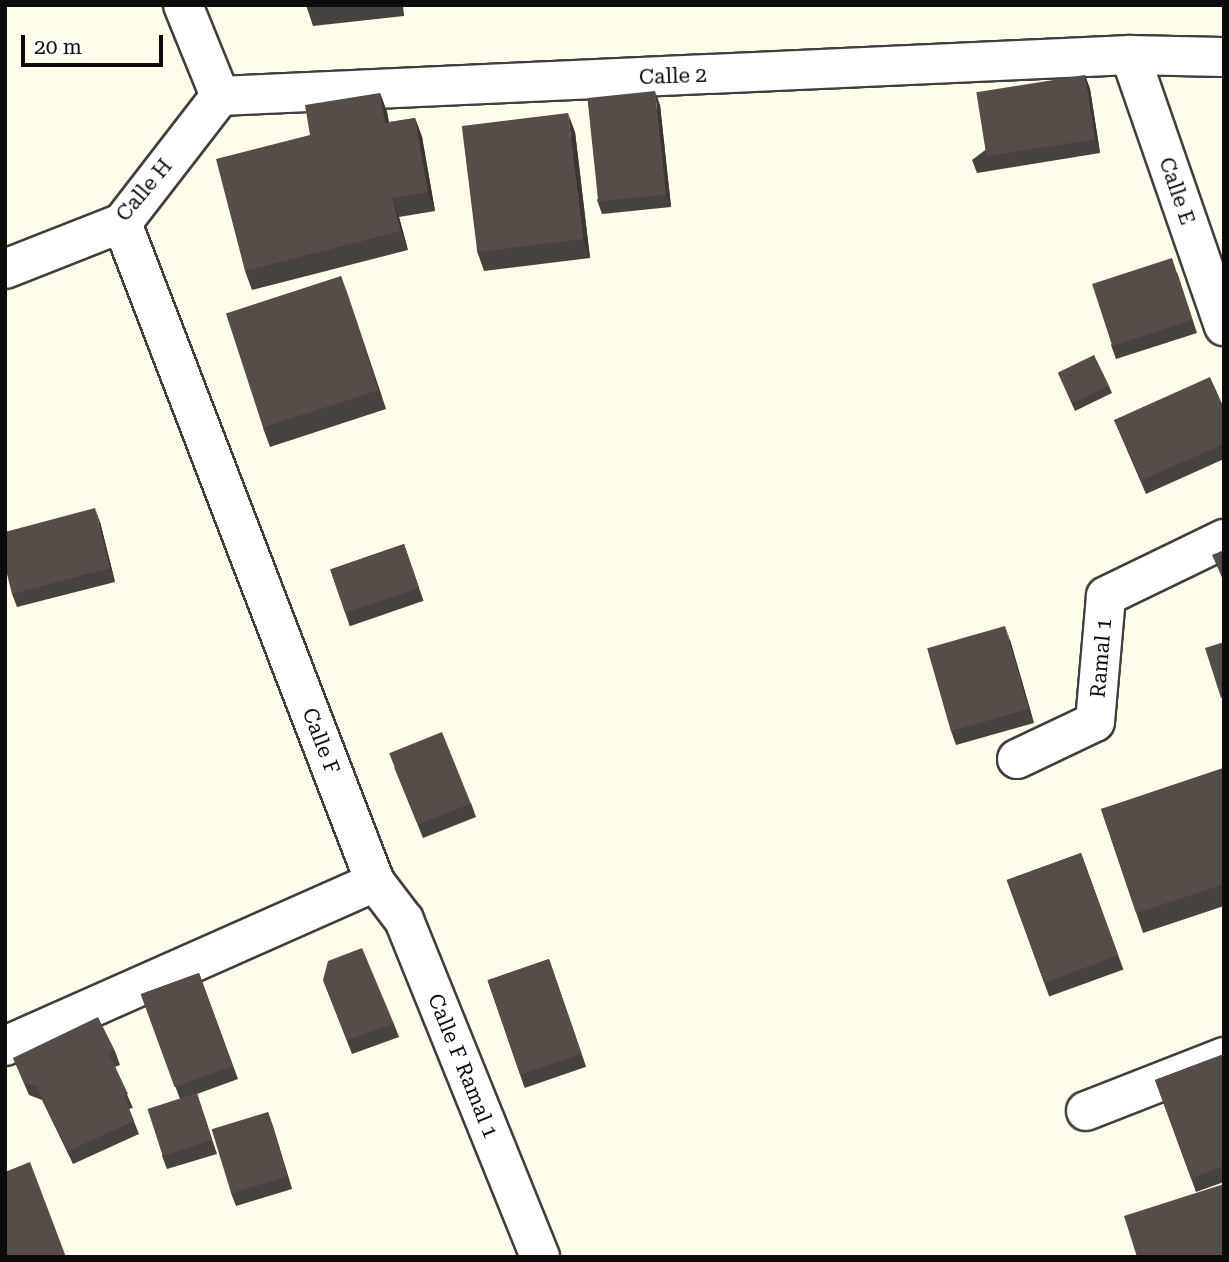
<!DOCTYPE html>
<style>
body{margin:0}
#map{position:relative;width:1229px;height:1262px;overflow:hidden;background:#fffcea;font-family:"Roboto Serif",serif}
div>[style]{position:absolute}
[style*='--x']{left:calc(var(--x)*1px);top:calc(var(--y)*1px);width:calc(var(--w)*1px);rotate:calc(var(--a)*1deg)}
.roads{filter:drop-shadow(2px 0 #3f3f3f) drop-shadow(-2px 0 #3f3f3f) drop-shadow(0 2px #3f3f3f) drop-shadow(0 -2px #3f3f3f)}
.minor>*{height:38px;margin:-19px;padding:0 19px;transform-origin:19px;border-radius:19px;background:#fff}
.wall>*{inset:0;background:#48423e;transform-origin:0 0}
.shaded-wall>*{inset:0;background:#3b3632}
.building>*{inset:0;background:#544d48;transform-origin:0 0}
span{translate:-50% -50%;white-space:nowrap;text-align:center;line-height:1.15;-webkit-text-stroke:7px #fff;paint-order:stroke}
.street-label{font-size:21px;color:#0c0c0c}
.frame{position:absolute;inset:0;border:7px solid #0c0c0c;pointer-events:none}
.scale{position:absolute;left:21px;top:35px;width:142px;height:32px;box-sizing:border-box;border:4px solid #0c0c0c;border-top:0;padding-left:9px;font-size:21px;line-height:24px;white-space:nowrap;color:#0c0c0c;-webkit-text-stroke:5px #fff;paint-order:stroke}
</style>
<div id="map">
<div class="roads">
<div class="minor">
<div style="--x:183;--y:5;--w:98;--a:67.9"></div>
<div style="--x:1130;--y:55;--w:287;--a:70.9"></div>
<div style="--x:220;--y:96;--w:911;--a:-2.58"></div>
<div style="--x:1130;--y:55;--w:94;--a:1.2"></div>
<div style="--x:122;--y:223;--w:706;--a:69"></div>
<div style="--x:375;--y:882;--w:48;--a:52.7"></div>
<div style="--x:404;--y:920;--w:363;--a:68"></div>
<div style="--x:5;--y:269;--w:126;--a:-21.5"></div>
<div style="--x:122;--y:223;--w:160;--a:-52.3"></div>
<div style="--x:1017;--y:759;--w:86;--a:-25.4"></div>
<div style="--x:1095;--y:722;--w:126;--a:-85"></div>
<div style="--x:1106;--y:596;--w:131;--a:-25.8"></div>
<div style="--x:5;--y:1046;--w:405;--a:-23.9"></div>
<div style="--x:1086;--y:1111;--w:148;--a:-21.4"></div>
</div>
</div>
<div class="wall">
<div style="clip-path:polygon(306px 5px,403px 5px,404px 16px,313px 26px)"></div>
<div style="clip-path:polygon(1085px 75px,1090px 89px,1100px 153px,977px 173px,972px 160px)"></div>
<div style="clip-path:polygon(380px 93px,387px 112px,389px 122px,415px 118px,422px 137px,435px 211px,399px 217px,408px 250px,252px 290px,245px 271px,310px 135px)"></div>
<div style="clip-path:polygon(660px 105px,671px 207px,602px 214px,597px 200px)"></div>
<div style="clip-path:polygon(575px 132px,590px 258px,484px 271px,477px 251px)"></div>
<div style="clip-path:polygon(1177px 272px,1197px 333px,1116px 359px,1111px 345px)"></div>
<div style="clip-path:polygon(341px 276px,386px 409px,270px 447px,263px 428px)"></div>
<div style="clip-path:polygon(1058px 373px,1109px 386px,1112px 393px,1075px 411px)"></div>
<div style="clip-path:polygon(1224px 408px,1224px 459px,1146px 494px,1114px 420px)"></div>
<div style="clip-path:polygon(100px 522px,115px 582px,17px 607px,12px 594px)"></div>
<div style="left:404px;top:544px;width:60px;height:78px;rotate:71deg"></div>
<div style="clip-path:polygon(1010px 640px,1034px 723px,956px 745px,951px 731px)"></div>
<div style="clip-path:polygon(394px 767px,471px 803px,476px 817px,423px 838px)"></div>
<div style="clip-path:polygon(1224px 771px,1224px 906px,1143px 933px,1101px 809px)"></div>
<div style="left:1081px;top:853px;width:124px;height:79px;rotate:70deg"></div>
<div style="left:549px;top:959px;width:114px;height:65px;rotate:71deg"></div>
<div style="clip-path:polygon(199px 973px,238px 1079px,197px 1094px,217px 1154px,167px 1169px,162px 1156px,180px 1099px,141px 994px)"></div>
<div style="clip-path:polygon(323px 980px,394px 1024px,399px 1037px,352px 1054px)"></div>
<div style="clip-path:polygon(115px 1051px,120px 1065px,115px 1067px,133px 1108px,129px 1109px,139px 1134px,73px 1164px,42px 1100px,29px 1095px,13px 1058px)"></div>
<div style="clip-path:polygon(1224px 1054px,1224px 1182px,1196px 1192px,1155px 1080px)"></div>
<div style="clip-path:polygon(268px 1112px,292px 1189px,236px 1206px,231px 1193px)"></div>
</div>
<div class="shaded-wall">
<div style="clip-path:polygon(1085px 75px,1090px 89px,1100px 153px,1095px 139px)"></div>
<div style="clip-path:polygon(655px 91px,660px 105px,671px 207px,666px 194px)"></div>
<div style="clip-path:polygon(380px 93px,387px 112px,392px 142px,385px 123px)"></div>
<div style="clip-path:polygon(568px 113px,575px 132px,590px 258px,583px 239px)"></div>
<div style="clip-path:polygon(415px 118px,422px 137px,435px 211px,428px 192px)"></div>
<div style="clip-path:polygon(392px 198px,399px 217px,408px 250px,401px 231px)"></div>
<div style="clip-path:polygon(341px 276px,348px 295px,386px 409px,379px 390px)"></div>
<div style="clip-path:polygon(95px 508px,100px 522px,115px 582px,110px 568px)"></div>
<div style="clip-path:polygon(1005px 626px,1010px 640px,1034px 723px,1029px 709px)"></div>
<div style="clip-path:polygon(268px 1112px,273px 1126px,292px 1189px,287px 1176px)"></div>
</div>
<div class="building">
<div style="left:1085px;top:75px;width:65px;height:110px;rotate:81deg"></div>
<div style="left:655px;top:91px;width:104px;height:68px;rotate:84deg"></div>
<div style="clip-path:polygon(380px 93px,385px 123px,415px 118px,428px 192px,392px 198px,401px 231px,245px 271px,216px 159px,310px 135px,305px 105px)"></div>
<div style="left:568px;top:113px;width:127px;height:107px;rotate:83deg"></div>
<div style="left:1172px;top:258px;width:65px;height:84px;rotate:72deg"></div>
<div style="left:341px;top:276px;width:120px;height:121px;rotate:72deg"></div>
<div style="left:1094px;top:355px;width:34px;height:40px;rotate:64deg"></div>
<div style="clip-path:polygon(1210px 377px,1224px 408px,1224px 444px,1142px 480px,1114px 420px)"></div>
<div style="clip-path:polygon(95px 508px,110px 568px,12px 594px,5px 566px,5px 532px)"></div>
<div style="left:404px;top:544px;width:46px;height:78px;rotate:71deg"></div>
<div style="clip-path:polygon(1224px 550px,1224px 582px,1212px 555px)"></div>
<div style="left:1005px;top:626px;width:86px;height:81px;rotate:74deg"></div>
<div style="clip-path:polygon(1224px 642px,1224px 697px,1221px 698px,1205px 648px)"></div>
<div style="left:442px;top:732px;width:77px;height:57px;rotate:68deg"></div>
<div style="clip-path:polygon(1223px 768px,1224px 771px,1224px 884px,1136px 913px,1101px 809px)"></div>
<div style="left:1081px;top:853px;width:109px;height:79px;rotate:70deg"></div>
<div style="clip-path:polygon(362px 948px,394px 1024px,347px 1040px,323px 980px,328px 961px)"></div>
<div style="left:549px;top:959px;width:100px;height:65px;rotate:71deg"></div>
<div style="left:199px;top:973px;width:99px;height:62px;rotate:70deg"></div>
<div style="clip-path:polygon(98px 1017px,115px 1051px,109px 1054px,128px 1094px,124px 1096px,134px 1121px,68px 1151px,37px 1087px,24px 1082px,13px 1058px)"></div>
<div style="clip-path:polygon(1224px 1054px,1224px 1166px,1191px 1178px,1155px 1080px)"></div>
<div style="left:197px;top:1093px;width:49px;height:52px;rotate:72deg"></div>
<div style="left:268px;top:1112px;width:67px;height:59px;rotate:73deg"></div>
<div style="clip-path:polygon(30px 1162px,66px 1257px,5px 1257px,5px 1172px)"></div>
<div style="clip-path:polygon(1224px 1184px,1224px 1257px,1137px 1257px,1124px 1216px)"></div>
</div>
<div class="street-label">
<span style="left:673px;top:76px;rotate:-2deg">Calle 2</span>
<span style="left:144px;top:190px;rotate:-50deg">Calle H</span>
<span style="left:1177px;top:191px;rotate:71deg">Calle E</span>
<span style="left:1101px;top:658px;rotate:-85deg">Ramal 1</span>
<span style="left:321px;top:741px;rotate:69deg">Calle F</span>
<span style="left:463px;top:1066px;rotate:68deg">Calle F Ramal 1</span>
</div>
<div class="frame"></div>
<div class="scale">20 m</div>
</div>
